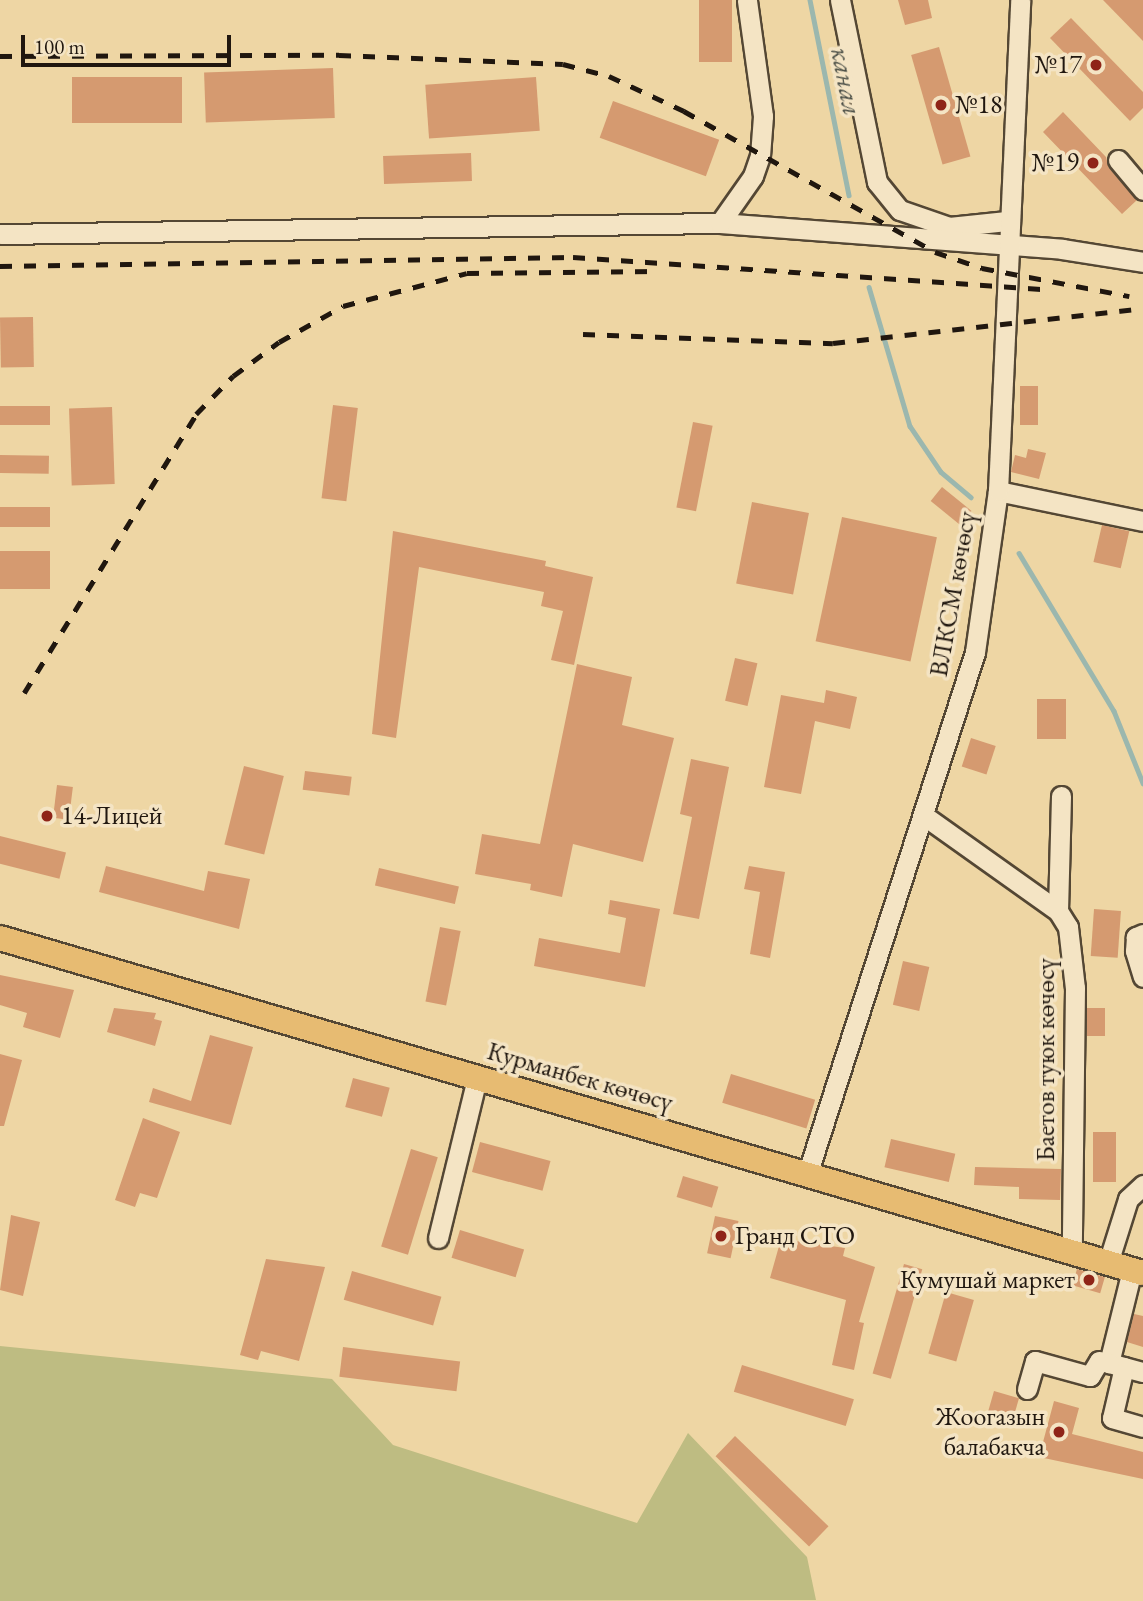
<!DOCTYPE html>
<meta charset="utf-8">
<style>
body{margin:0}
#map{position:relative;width:1143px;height:1601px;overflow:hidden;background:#eed6a4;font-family:"EB Garamond",serif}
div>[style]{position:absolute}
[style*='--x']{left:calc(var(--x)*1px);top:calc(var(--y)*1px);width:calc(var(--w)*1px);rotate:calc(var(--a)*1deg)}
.green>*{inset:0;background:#bebc82}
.stream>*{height:4.5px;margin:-2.25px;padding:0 2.25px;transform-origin:2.25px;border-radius:2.25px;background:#9bb7ae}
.building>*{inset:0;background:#d59a70;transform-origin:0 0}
.roads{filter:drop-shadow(2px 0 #544734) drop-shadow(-2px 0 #544734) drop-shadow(0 2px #544734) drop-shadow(0 -2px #544734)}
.minor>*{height:19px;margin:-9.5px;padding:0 9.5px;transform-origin:9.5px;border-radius:9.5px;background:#f4e4c4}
.major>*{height:24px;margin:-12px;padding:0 12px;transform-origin:12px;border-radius:12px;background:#e7bb72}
.rail>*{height:4.5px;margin-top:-2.25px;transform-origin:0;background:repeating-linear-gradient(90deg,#20170f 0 12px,transparent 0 24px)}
.dots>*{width:19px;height:19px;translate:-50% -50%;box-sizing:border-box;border:4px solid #f4e4c4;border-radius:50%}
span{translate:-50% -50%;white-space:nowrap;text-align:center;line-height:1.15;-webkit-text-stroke:7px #f4e4c4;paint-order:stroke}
.poi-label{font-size:26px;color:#20170f}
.right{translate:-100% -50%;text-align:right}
.left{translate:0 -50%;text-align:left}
.street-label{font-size:26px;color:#20170f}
.water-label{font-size:28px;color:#4b4f47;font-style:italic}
.scale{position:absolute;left:21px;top:35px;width:210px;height:32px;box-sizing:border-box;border:4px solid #20170f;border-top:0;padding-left:9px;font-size:21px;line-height:24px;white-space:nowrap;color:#20170f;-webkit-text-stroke:5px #f4e4c4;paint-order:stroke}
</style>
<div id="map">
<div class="green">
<div style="clip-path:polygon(0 1346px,332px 1379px,393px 1445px,637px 1523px,688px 1433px,807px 1557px,816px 1600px,0 1601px)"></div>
</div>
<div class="stream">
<div style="--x:810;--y:0;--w:199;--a:78.7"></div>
<div style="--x:869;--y:287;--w:145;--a:73.6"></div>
<div style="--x:910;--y:426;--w:55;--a:56"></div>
<div style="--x:941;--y:472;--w:39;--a:40"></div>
<div style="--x:1019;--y:553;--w:184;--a:59"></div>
<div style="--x:1114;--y:711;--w:78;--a:68.1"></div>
</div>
<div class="building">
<div style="left:699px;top:0;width:33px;height:62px"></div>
<div style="clip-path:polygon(898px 0,928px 0,932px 18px,905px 25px)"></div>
<div style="clip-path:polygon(1103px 0,1143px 0,1143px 41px)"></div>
<div style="clip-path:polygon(1071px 18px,1143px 92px,1143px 108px,1130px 121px,1050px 38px)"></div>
<div style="left:939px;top:47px;width:114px;height:29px;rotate:74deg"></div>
<div style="left:333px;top:68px;width:50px;height:129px;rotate:88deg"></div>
<div style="left:182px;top:77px;width:46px;height:110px;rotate:90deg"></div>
<div style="left:536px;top:77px;width:54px;height:111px;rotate:86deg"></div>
<div style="left:613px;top:101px;width:113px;height:39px;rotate:20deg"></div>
<div style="clip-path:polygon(1063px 112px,1106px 157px,1109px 168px,1137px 200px,1122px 214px,1043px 132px)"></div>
<div style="left:471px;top:153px;width:28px;height:88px;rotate:88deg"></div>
<div style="left:33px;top:317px;width:50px;height:33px;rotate:89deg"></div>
<div style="left:1020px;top:386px;width:18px;height:39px"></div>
<div style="left:333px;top:405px;width:25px;height:94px;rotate:7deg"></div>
<div style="left:0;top:406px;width:50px;height:19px"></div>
<div style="left:112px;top:407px;width:77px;height:43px;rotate:88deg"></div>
<div style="left:693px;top:422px;width:20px;height:87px;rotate:11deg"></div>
<div style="clip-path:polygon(1028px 449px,1046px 453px,1039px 479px,1011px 472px,1015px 455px,1026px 458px)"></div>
<div style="left:0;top:455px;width:49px;height:18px;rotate:1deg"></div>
<div style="left:942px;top:487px;width:38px;height:18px;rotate:39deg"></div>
<div style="left:752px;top:502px;width:58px;height:83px;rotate:11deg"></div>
<div style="left:50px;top:507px;width:20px;height:50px;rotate:90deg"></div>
<div style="left:842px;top:517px;width:97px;height:127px;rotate:12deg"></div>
<div style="left:1102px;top:525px;width:28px;height:38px;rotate:13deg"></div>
<div style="clip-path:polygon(393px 531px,546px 561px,545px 566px,593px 577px,574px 665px,551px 660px,563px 611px,541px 606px,544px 592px,419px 567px,396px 738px,372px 734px)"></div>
<div style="left:50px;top:551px;width:38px;height:50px;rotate:90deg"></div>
<div style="left:735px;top:658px;width:23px;height:44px;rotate:13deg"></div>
<div style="clip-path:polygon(577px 664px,632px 677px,622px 725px,674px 738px,643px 862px,573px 844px,562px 897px,530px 890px,531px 884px,475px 874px,482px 834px,540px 844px)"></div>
<div style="clip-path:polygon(826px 690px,857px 697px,850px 729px,815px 721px,801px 794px,764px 787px,781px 695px,824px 703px)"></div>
<div style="left:1037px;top:699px;width:29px;height:40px"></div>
<div style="left:971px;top:738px;width:26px;height:30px;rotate:18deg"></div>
<div style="clip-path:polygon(691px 759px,729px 767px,699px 919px,673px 914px,692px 817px,680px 814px)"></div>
<div style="left:244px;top:766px;width:41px;height:81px;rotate:14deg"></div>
<div style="left:305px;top:771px;width:47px;height:19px;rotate:7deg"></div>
<div style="left:57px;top:785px;width:16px;height:33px;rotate:7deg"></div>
<div style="left:0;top:836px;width:68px;height:27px;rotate:14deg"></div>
<div style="clip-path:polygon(106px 866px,204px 891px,208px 871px,250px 879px,239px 929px,99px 892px)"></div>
<div style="clip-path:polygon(749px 866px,785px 872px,770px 958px,750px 954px,760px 892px,744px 889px)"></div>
<div style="left:379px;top:868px;width:82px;height:18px;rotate:13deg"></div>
<div style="clip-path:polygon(610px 900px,660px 909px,645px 987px,534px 966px,539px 938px,620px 953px,626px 918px,608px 914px)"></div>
<div style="left:1094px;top:909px;width:27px;height:47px;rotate:4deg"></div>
<div style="left:440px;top:927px;width:21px;height:76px;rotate:11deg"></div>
<div style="left:903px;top:961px;width:27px;height:45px;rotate:13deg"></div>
<div style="clip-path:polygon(0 975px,74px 990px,60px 1038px,23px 1027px,27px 1013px,0 1005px)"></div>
<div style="clip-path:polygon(114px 1008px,156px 1013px,154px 1019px,162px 1021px,155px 1046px,107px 1032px)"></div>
<div style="left:1087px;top:1008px;width:18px;height:28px"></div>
<div style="clip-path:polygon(210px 1035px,253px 1047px,231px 1125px,149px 1102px,153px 1088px,191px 1101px)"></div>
<div style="clip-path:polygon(0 1054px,22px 1060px,4px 1126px,0 1126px)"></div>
<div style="left:731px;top:1074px;width:88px;height:30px;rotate:17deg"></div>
<div style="left:353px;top:1078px;width:38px;height:30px;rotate:15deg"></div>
<div style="clip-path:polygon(143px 1118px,180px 1132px,157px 1198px,140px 1193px,135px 1207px,115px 1200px)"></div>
<div style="left:1093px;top:1132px;width:23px;height:50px"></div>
<div style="left:891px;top:1139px;width:66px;height:29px;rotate:13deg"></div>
<div style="left:480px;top:1142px;width:73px;height:31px;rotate:15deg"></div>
<div style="left:411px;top:1149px;width:28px;height:102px;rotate:17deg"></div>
<div style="clip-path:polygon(975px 1167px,1061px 1169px,1060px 1200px,1019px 1199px,1019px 1187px,974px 1185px)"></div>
<div style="left:683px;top:1176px;width:37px;height:22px;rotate:17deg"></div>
<div style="clip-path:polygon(11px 1215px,40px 1222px,23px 1296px,0 1290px)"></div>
<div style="left:715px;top:1216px;width:24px;height:38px;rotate:12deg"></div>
<div style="left:460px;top:1230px;width:67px;height:29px;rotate:17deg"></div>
<div style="clip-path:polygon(781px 1239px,845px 1248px,843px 1256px,875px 1267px,859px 1322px,864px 1323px,854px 1370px,832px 1365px,846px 1300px,770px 1278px)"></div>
<div style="clip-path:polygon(266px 1259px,325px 1267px,299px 1361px,261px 1351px,258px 1360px,240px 1355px)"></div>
<div style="left:904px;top:1264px;width:19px;height:114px;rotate:16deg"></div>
<div style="left:1077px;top:1269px;width:29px;height:17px;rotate:16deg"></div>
<div style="left:352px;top:1271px;width:93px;height:30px;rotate:16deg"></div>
<div style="left:946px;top:1292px;width:29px;height:64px;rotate:16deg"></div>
<div style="clip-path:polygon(1134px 1314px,1143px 1316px,1143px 1347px,1127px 1342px)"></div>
<div style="left:343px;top:1347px;width:118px;height:30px;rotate:7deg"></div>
<div style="left:742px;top:1365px;width:117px;height:28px;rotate:17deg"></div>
<div style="left:994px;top:1391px;width:26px;height:27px;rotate:16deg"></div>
<div style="clip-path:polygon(1054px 1401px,1079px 1408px,1072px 1434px,1143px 1452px,1143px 1479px,1039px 1457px)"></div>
<div style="left:735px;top:1436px;width:130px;height:28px;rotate:44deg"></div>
</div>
<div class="roads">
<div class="minor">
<div style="--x:840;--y:0;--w:186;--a:78.5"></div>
<div style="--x:877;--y:182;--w:36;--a:51"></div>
<div style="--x:900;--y:210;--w:52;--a:19.1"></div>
<div style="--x:949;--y:227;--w:58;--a:-5.9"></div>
<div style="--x:1118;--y:160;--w:39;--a:50"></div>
<div style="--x:720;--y:223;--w:343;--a:4.3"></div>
<div style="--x:1062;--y:249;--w:82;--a:9.1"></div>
<div style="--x:0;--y:234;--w:720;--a:-0.88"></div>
<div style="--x:720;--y:223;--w:57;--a:-54.9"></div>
<div style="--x:753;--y:176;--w:21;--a:-71"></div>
<div style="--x:760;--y:156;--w:40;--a:-85.7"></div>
<div style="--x:763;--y:116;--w:117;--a:-97.9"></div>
<div style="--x:998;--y:491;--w:148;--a:11.7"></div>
<div style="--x:923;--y:815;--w:166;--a:35.4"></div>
<div style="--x:1058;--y:911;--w:19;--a:58"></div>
<div style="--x:1068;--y:927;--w:61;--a:83.5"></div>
<div style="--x:1075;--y:988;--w:264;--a:90.7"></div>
<div style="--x:1058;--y:911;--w:115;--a:-88.5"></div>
<div style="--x:1143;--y:934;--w:8;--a:157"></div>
<div style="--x:1136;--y:937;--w:14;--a:94"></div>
<div style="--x:1135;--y:951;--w:27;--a:73"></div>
<div style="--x:807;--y:1175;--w:549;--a:-72.19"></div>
<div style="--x:975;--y:652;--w:163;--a:-81.9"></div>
<div style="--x:998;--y:491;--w:491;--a:-87.4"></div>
<div style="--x:438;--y:1238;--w:165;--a:-76.3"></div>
<div style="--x:1108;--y:1263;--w:67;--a:-72.6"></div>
<div style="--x:1128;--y:1199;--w:21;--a:-43"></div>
<div style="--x:1132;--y:1270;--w:96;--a:103.9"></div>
<div style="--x:1109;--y:1363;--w:35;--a:15"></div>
<div style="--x:1124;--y:1367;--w:52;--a:103.2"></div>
<div style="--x:1112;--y:1418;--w:32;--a:16"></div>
<div style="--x:1027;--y:1389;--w:29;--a:-74"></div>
<div style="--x:1035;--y:1361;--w:57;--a:15.3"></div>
<div style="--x:1090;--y:1376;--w:17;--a:-59"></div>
<div style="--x:1099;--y:1361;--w:10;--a:11"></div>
</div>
<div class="major">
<div style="--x:0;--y:938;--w:1191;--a:16.34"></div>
</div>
</div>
<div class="rail">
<div style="--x:0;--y:56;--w:339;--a:-0.2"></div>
<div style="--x:339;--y:55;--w:224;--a:2.3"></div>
<div style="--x:563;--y:64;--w:48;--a:14.6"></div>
<div style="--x:609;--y:76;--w:83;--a:25"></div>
<div style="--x:684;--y:111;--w:288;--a:29.3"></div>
<div style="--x:935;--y:252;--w:50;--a:18.8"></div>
<div style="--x:982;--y:268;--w:150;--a:10.8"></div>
<div style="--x:0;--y:266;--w:573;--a:-0.9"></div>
<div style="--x:573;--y:257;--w:480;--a:3.9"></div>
<div style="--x:583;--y:334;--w:250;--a:2.1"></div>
<div style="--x:833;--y:343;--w:312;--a:-6.4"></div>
<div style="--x:24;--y:693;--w:328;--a:-58.3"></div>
<div style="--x:196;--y:414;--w:53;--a:-45.8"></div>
<div style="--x:233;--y:376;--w:57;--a:-36.5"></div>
<div style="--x:279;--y:342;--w:73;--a:-29.4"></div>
<div style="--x:343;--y:306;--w:128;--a:-14.9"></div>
<div style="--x:467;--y:273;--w:191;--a:-0.6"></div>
</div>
<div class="dots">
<div style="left:1096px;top:65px;background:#8f2418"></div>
<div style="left:941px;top:105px;background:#8f2418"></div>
<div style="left:1093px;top:163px;background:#8f2418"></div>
<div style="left:47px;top:816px;background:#8f2418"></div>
<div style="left:721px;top:1236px;background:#8f2418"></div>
<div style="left:1089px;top:1280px;background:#8f2418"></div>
<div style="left:1059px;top:1432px;background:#8f2418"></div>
</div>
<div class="poi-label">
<span class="right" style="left:1082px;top:65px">№17</span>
<span class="left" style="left:955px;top:105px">№18</span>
<span class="right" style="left:1079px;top:163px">№19</span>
<span class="left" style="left:61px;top:816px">14-Лицей</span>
<span class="left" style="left:735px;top:1236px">Гранд СТО</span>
<span class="right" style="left:1075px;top:1280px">Кумушай маркет</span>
<span class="right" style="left:1045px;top:1432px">Жоогазын<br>балабакча</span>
</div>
<div class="street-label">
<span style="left:953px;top:594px;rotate:-80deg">ВЛКСМ көчөсү</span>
<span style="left:1046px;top:1060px;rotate:-90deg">Баетов туюк көчөсү</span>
<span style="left:580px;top:1077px;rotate:16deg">Курманбек көчөсү</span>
</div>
<div class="water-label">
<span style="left:847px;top:81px;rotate:79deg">канал</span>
</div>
<div class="scale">100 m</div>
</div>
